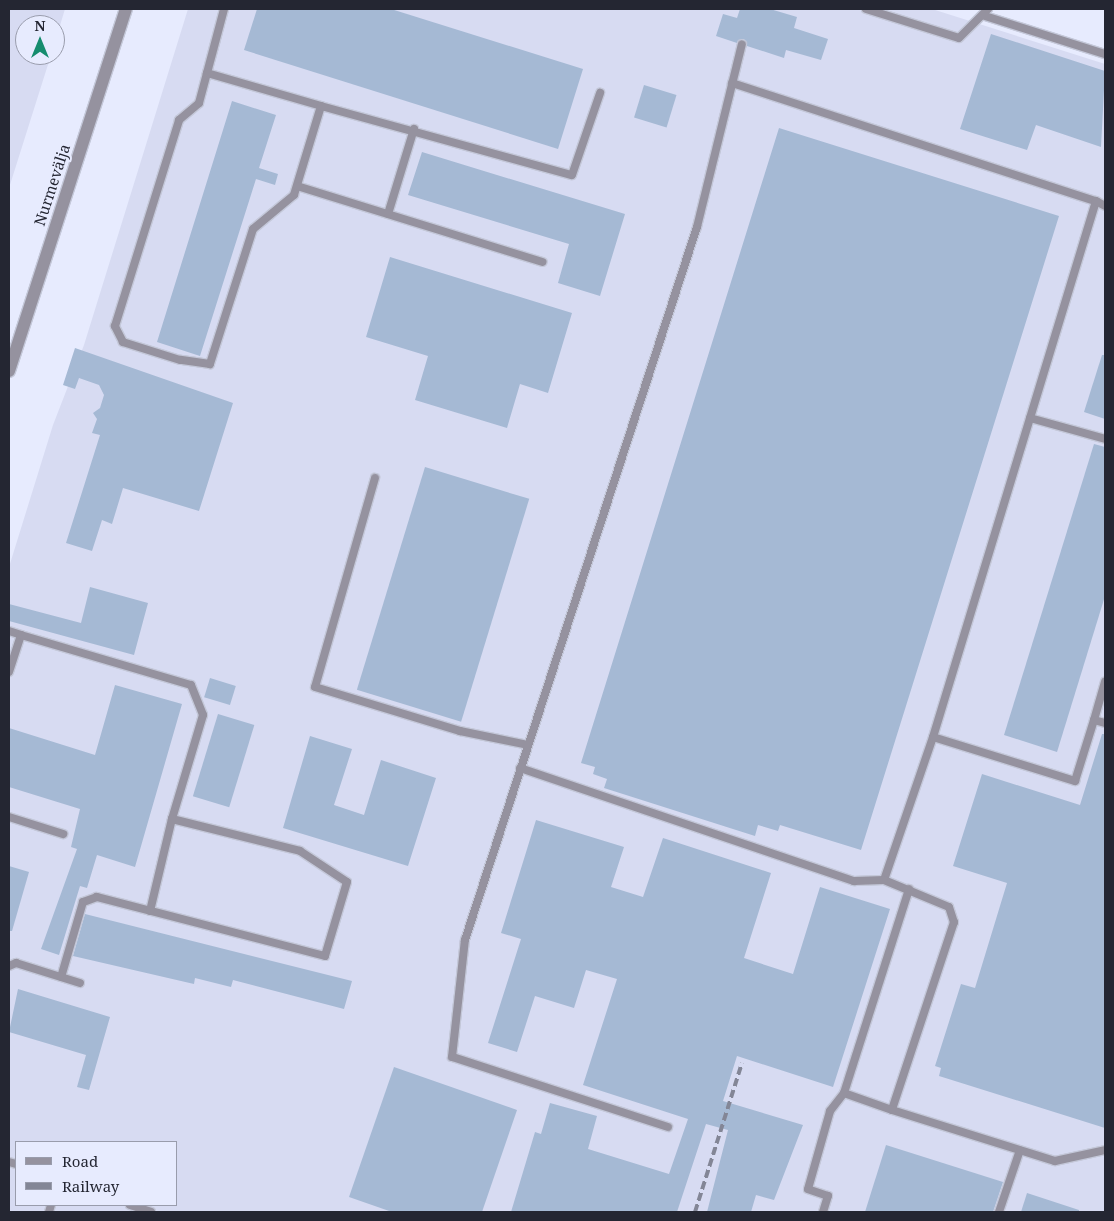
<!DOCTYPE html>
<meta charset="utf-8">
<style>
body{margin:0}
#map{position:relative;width:1114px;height:1221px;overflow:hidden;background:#e7ebfe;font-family:"Noto Serif",serif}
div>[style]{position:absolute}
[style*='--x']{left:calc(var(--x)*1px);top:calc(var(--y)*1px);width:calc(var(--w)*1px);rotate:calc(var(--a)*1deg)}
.built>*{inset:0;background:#d7dbf2}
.building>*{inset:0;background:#a5b9d4;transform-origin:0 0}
.roads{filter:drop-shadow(1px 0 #c4c8d9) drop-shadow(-1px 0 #c4c8d9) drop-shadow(0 1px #c4c8d9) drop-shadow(0 -1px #c4c8d9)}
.lane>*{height:8px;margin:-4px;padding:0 4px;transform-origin:4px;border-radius:4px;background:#95929f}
.street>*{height:12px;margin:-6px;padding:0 6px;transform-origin:6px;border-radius:6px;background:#95929f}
.rail>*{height:4px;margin-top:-2px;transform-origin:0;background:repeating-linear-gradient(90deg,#838696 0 8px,transparent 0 12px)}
span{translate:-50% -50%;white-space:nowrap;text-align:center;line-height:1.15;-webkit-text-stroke:4px #e7ebfe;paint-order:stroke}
.street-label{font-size:15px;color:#242632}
.frame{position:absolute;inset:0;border:10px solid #242632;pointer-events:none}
.legend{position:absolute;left:15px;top:1141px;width:162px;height:65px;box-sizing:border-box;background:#e7ebfe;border:1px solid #999cac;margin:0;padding:6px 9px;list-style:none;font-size:15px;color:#242632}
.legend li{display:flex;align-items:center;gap:10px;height:25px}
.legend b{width:25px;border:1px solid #999cac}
.north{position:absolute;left:15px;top:15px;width:50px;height:50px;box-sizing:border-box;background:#e7ebfe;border:1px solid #999cac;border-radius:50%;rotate:0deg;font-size:14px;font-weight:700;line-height:20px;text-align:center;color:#242632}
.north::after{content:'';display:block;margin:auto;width:18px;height:22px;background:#158c6e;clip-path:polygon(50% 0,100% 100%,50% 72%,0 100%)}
</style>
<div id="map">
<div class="built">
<div style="clip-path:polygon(9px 9px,65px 9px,55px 42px,55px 25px,25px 25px,25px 55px,51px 55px,9px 188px)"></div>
<div style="clip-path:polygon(evenodd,188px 9px,932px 9px,1105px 64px,1105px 1212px,9px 1212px,9px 567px,53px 425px,84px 345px,188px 9px,16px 1142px,176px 1142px,176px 1205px,16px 1205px,16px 1142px)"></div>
</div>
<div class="building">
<div style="clip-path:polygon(257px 9px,391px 9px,583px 69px,558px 149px,244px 50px)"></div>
<div style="clip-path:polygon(740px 9px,770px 9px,797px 17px,794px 28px,828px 39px,821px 60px,786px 50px,784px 58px,747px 46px,744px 39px,737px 43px,716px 36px,723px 14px,737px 18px)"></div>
<div style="clip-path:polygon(991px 34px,1105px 71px,1101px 147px,1036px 125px,1027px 150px,960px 129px)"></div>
<div style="left:644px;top:85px;width:34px;height:34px;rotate:17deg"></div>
<div style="clip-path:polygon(232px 101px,276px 115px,259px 168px,278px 174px,275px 185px,256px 179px,200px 356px,157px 342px)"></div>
<div style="clip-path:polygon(779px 128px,1059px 216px,861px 850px,780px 825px,778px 831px,758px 825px,755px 836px,604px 788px,607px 779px,593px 774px,595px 767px,581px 763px)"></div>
<div style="clip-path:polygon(422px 152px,625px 214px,600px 296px,558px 283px,569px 244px,408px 195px)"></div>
<div style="clip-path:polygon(390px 257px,572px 313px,548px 393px,520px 384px,507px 428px,415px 400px,428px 356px,366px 337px)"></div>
<div style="clip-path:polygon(75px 348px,233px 403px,199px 511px,123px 488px,112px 524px,102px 520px,92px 551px,66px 543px,100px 435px,92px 433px,97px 419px,93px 413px,100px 408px,104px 395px,99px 385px,79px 378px,75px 389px,63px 385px)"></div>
<div style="clip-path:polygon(1102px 355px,1105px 355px,1105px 419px,1084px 412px)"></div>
<div style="clip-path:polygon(1094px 444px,1105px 447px,1105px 596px,1057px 752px,1004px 735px)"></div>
<div style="left:425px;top:467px;width:109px;height:233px;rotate:17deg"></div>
<div style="clip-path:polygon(90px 587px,148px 603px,134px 655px,9px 621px,9px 604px,81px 623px)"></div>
<div style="left:210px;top:678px;width:27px;height:20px;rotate:17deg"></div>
<div style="clip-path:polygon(115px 685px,182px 704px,135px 867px,97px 855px,87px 888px,80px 886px,59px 955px,41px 949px,77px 849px,71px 847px,80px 809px,9px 787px,9px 728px,95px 755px)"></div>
<div style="left:218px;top:714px;width:38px;height:86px;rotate:17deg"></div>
<div style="clip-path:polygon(1102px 734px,1105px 734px,1105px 1128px,939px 1076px,941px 1068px,935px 1066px,961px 984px,975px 988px,1007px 883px,953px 866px,982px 774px,1080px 805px)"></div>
<div style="clip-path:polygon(310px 736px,352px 749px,334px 805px,364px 815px,381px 760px,436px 778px,408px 866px,283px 828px)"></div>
<div style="clip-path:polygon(536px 820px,624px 847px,611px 887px,643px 897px,663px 838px,771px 873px,744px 958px,793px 974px,820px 887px,890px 909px,833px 1087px,737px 1056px,723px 1101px,803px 1125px,774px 1200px,756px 1195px,751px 1212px,707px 1212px,728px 1130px,706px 1124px,677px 1212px,511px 1212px,535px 1132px,541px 1134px,550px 1103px,597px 1116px,588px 1149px,669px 1174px,688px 1119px,583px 1085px,617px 979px,586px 970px,574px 1008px,535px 996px,517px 1052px,488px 1043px,521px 939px,501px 933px)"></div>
<div style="clip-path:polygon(9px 866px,29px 872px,12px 931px,9px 931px)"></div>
<div style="clip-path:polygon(85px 914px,352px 981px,344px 1009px,233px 980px,231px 987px,195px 978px,194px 984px,73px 956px)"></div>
<div style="clip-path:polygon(18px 989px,110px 1017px,89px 1090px,77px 1087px,86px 1055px,9px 1032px)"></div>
<div style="clip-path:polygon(394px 1067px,517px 1110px,482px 1212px,392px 1212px,349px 1197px)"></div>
<div style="clip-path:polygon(886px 1145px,1003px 1182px,993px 1212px,865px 1212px)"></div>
<div style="clip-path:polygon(1027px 1193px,1079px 1210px,1079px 1212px,1021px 1212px)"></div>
</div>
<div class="roads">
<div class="lane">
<div style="--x:866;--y:9;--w:97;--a:17.3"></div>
<div style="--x:959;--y:38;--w:41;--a:-45"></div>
<div style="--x:985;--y:16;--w:126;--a:17.6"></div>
<div style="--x:207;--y:73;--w:119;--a:16.1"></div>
<div style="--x:321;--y:106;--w:93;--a:106.9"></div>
<div style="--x:294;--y:195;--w:53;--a:140.3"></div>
<div style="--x:253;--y:229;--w:142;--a:107.7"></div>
<div style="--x:210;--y:364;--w:30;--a:-172"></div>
<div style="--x:180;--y:360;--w:60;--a:-162.5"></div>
<div style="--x:123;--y:342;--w:18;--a:-117"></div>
<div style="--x:115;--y:326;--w:216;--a:-72.7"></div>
<div style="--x:179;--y:120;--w:26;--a:-40"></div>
<div style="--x:199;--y:103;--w:31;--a:-75"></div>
<div style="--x:207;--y:73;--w:66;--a:-75.1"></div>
<div style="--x:732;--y:83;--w:383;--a:18"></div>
<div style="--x:1096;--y:201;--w:560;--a:106.91"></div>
<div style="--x:933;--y:737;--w:151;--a:108.9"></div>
<div style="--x:884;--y:880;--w:70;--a:22.6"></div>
<div style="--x:949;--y:907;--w:16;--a:72"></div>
<div style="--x:954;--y:922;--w:198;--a:108.3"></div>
<div style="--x:892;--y:1110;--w:171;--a:17.4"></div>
<div style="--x:1055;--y:1161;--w:51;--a:-12.4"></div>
<div style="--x:321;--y:106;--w:260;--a:15.4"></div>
<div style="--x:572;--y:175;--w:87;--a:-71.1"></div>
<div style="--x:297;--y:186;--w:257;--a:17.2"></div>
<div style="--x:1096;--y:201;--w:10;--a:29"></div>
<div style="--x:388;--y:214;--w:89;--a:-73"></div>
<div style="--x:1030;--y:418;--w:78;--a:15.6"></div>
<div style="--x:375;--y:478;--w:217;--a:106"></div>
<div style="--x:315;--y:687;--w:152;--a:16.9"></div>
<div style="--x:460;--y:731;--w:69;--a:11.6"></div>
<div style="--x:9;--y:631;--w:13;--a:18"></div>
<div style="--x:21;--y:635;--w:39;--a:108"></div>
<div style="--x:21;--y:635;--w:177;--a:16.4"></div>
<div style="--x:191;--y:685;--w:32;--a:68"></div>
<div style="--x:203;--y:715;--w:109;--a:106.6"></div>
<div style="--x:172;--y:819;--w:132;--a:14"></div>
<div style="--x:300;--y:851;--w:56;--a:33.4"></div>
<div style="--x:347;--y:882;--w:77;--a:106.6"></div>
<div style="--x:325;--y:956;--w:236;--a:-165.5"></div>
<div style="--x:97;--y:897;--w:15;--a:160"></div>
<div style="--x:83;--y:902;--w:78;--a:106.3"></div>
<div style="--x:1094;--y:720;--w:40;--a:-74"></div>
<div style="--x:933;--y:737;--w:149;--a:17.2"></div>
<div style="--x:1075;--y:781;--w:64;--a:-72.7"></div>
<div style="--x:1094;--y:720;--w:11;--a:15"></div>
<div style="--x:520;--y:768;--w:353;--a:18.7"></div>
<div style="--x:854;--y:881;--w:30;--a:-2"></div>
<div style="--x:9;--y:817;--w:57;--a:17.5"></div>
<div style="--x:150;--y:911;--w:95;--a:-76.6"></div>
<div style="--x:9;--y:966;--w:8;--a:-23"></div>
<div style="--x:16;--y:963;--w:67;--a:17.4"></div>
<div style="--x:892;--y:1110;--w:51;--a:-160.5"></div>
<div style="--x:844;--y:1093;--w:214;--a:-72.3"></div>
<div style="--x:668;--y:1127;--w:227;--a:-162"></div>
<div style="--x:452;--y:1057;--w:118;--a:-83.7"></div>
<div style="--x:465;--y:940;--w:750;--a:-71.98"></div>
<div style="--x:697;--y:227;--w:188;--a:-76.2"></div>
<div style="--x:9;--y:1162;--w:7;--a:16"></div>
<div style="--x:130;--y:1205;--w:22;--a:18"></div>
<div style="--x:49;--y:1212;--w:7;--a:-74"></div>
<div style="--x:823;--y:1212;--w:17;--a:-73"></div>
<div style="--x:828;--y:1196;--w:21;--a:-161"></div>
<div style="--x:808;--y:1189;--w:81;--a:-74.2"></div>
<div style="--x:830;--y:1111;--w:23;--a:-52"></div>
<div style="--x:999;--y:1212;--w:65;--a:-71.3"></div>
</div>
<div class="street">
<div style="--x:9;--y:371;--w:380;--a:-72.1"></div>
</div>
</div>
<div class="rail">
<div style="--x:695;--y:1212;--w:156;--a:-72.5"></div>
</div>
<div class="street-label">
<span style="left:52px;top:185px;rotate:-72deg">Nurmevälja</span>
</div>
<div class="frame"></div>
<ul class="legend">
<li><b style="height:6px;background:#95929f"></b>Road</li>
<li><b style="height:6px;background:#838696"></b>Railway</li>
</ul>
<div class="north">N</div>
</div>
